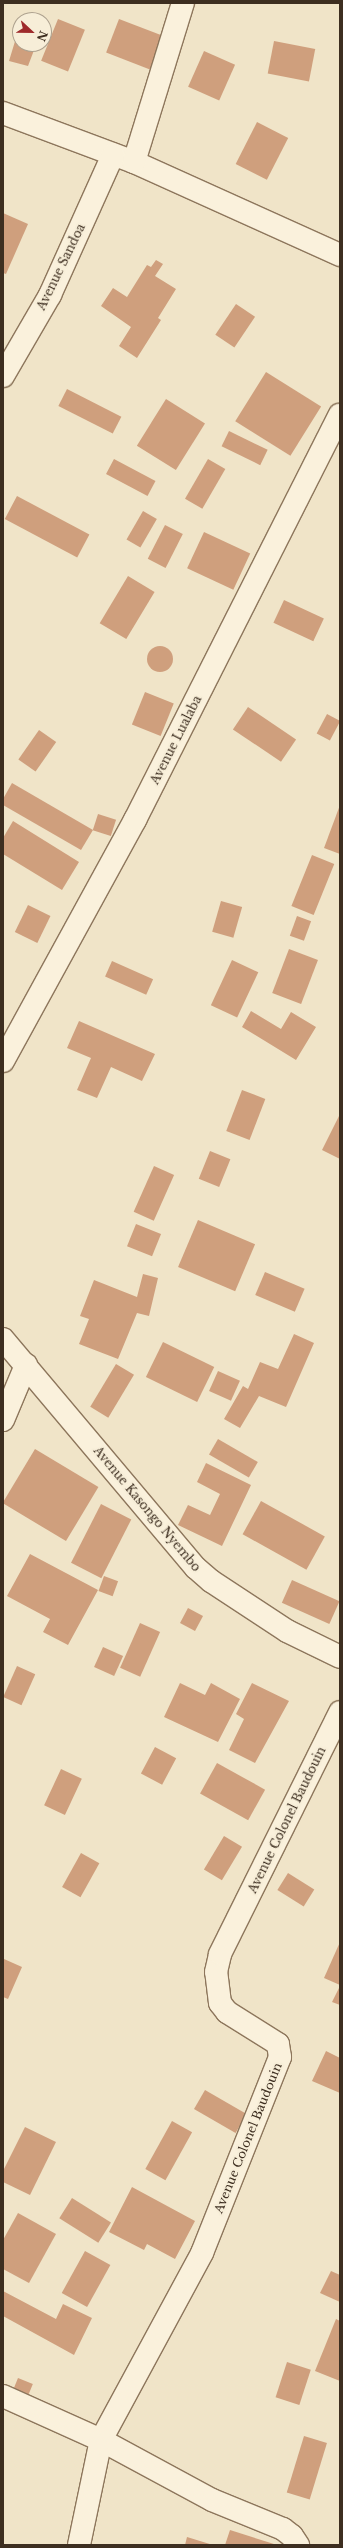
<!DOCTYPE html>
<style>
body{margin:0}
#map{position:relative;width:343px;height:2548px;overflow:hidden;background:#f0e4c8;font-family:"Libre Baskerville",serif}
div>[style]{position:absolute}
[style*='--x']{left:calc(var(--x)*1px);top:calc(var(--y)*1px);width:calc(var(--w)*1px);rotate:calc(var(--a)*1deg)}
.building>*{inset:0;background:#cf9f7d;transform-origin:0 0}
.round{border-radius:50%}
.roads{filter:drop-shadow(1px 0 #8d765c) drop-shadow(-1px 0 #8d765c) drop-shadow(0 1px #8d765c) drop-shadow(0 -1px #8d765c)}
.minor>*{height:22px;margin:-11px;padding:0 11px;transform-origin:11px;border-radius:11px;background:#faf1dc}
span{translate:-50% -50%;white-space:nowrap;text-align:center;line-height:1.15;-webkit-text-stroke:4px #f7eed8;paint-order:stroke}
.street-label{font-size:12px;color:#3d2e20}
.frame{position:absolute;inset:0;border:4px solid #3d2e20;pointer-events:none}
.north{position:absolute;left:12px;top:12px;width:40px;height:40px;box-sizing:border-box;background:#f7eed8;border:1px solid #ada18e;border-radius:50%;rotate:112deg;font-size:11px;font-weight:700;line-height:16px;text-align:center;color:#3d2e20}
.north::after{content:'';display:block;margin:auto;width:14px;height:18px;background:#9e2a2b;clip-path:polygon(50% 0,100% 100%,50% 72%,0 100%)}
</style>
<div id="map">
<div class="building">
<div style="left:58px;top:19px;width:29px;height:45px;rotate:22deg"></div>
<div style="left:119px;top:19px;width:49px;height:36px;rotate:21deg"></div>
<div style="clip-path:polygon(16px 38px,20px 39px,20px 44px,36px 45px,28px 66px,9px 61px)"></div>
<div style="left:274px;top:41px;width:42px;height:33px;rotate:11deg"></div>
<div style="left:204px;top:51px;width:34px;height:39px;rotate:24deg"></div>
<div style="left:257px;top:122px;width:35px;height:47px;rotate:27deg"></div>
<div style="clip-path:polygon(3px 213px,28px 224px,6px 274px,3px 273px)"></div>
<div style="clip-path:polygon(156px 260px,163px 264px,155px 276px,176px 289px,158px 318px,161px 320px,137px 358px,119px 346px,131px 327px,101px 306px,113px 288px,127px 297px,147px 265px,151px 267px)"></div>
<div style="left:236px;top:304px;width:23px;height:37px;rotate:34deg"></div>
<div style="left:266px;top:372px;width:65px;height:58px;rotate:32deg"></div>
<div style="left:67px;top:389px;width:61px;height:19px;rotate:27deg"></div>
<div style="left:166px;top:399px;width:46px;height:55px;rotate:32deg"></div>
<div style="left:229px;top:431px;width:43px;height:17px;rotate:26deg"></div>
<div style="left:114px;top:459px;width:47px;height:17px;rotate:28deg"></div>
<div style="left:208px;top:459px;width:20px;height:46px;rotate:30deg"></div>
<div style="left:17px;top:496px;width:82px;height:26px;rotate:28deg"></div>
<div style="left:143px;top:511px;width:16px;height:33px;rotate:30deg"></div>
<div style="left:165px;top:525px;width:20px;height:38px;rotate:27deg"></div>
<div style="left:204px;top:532px;width:51px;height:40px;rotate:25deg"></div>
<div style="left:128px;top:576px;width:31px;height:55px;rotate:31deg"></div>
<div style="left:284px;top:600px;width:44px;height:25px;rotate:25deg"></div>
<div class="round" style="left:147px;top:646px;width:26px;height:26px"></div>
<div style="left:145px;top:692px;width:31px;height:35px;rotate:22deg"></div>
<div style="left:248px;top:707px;width:58px;height:27px;rotate:34deg"></div>
<div style="left:327px;top:714px;width:15px;height:22px;rotate:28deg"></div>
<div style="left:39px;top:730px;width:21px;height:36px;rotate:35deg"></div>
<div style="clip-path:polygon(12px 783px,93px 830px,81px 850px,3px 805px,3px 799px)"></div>
<div style="clip-path:polygon(340px 805px,340px 854px,324px 848px)"></div>
<div style="left:98px;top:814px;width:19px;height:17px;rotate:18deg"></div>
<div style="clip-path:polygon(13px 821px,79px 862px,62px 890px,3px 854px,3px 838px)"></div>
<div style="left:312px;top:855px;width:24px;height:55px;rotate:22deg"></div>
<div style="left:221px;top:901px;width:22px;height:32px;rotate:16deg"></div>
<div style="left:28px;top:905px;width:25px;height:30px;rotate:26deg"></div>
<div style="left:297px;top:916px;width:15px;height:21px;rotate:20deg"></div>
<div style="left:289px;top:949px;width:31px;height:47px;rotate:21deg"></div>
<div style="left:232px;top:960px;width:29px;height:50px;rotate:25deg"></div>
<div style="left:112px;top:961px;width:45px;height:17px;rotate:24deg"></div>
<div style="clip-path:polygon(251px 1011px,281px 1029px,291px 1012px,316px 1027px,296px 1060px,242px 1027px)"></div>
<div style="clip-path:polygon(79px 1021px,155px 1054px,142px 1081px,111px 1067px,97px 1098px,77px 1090px,91px 1058px,67px 1048px)"></div>
<div style="left:242px;top:1090px;width:25px;height:44px;rotate:21deg"></div>
<div style="clip-path:polygon(340px 1114px,340px 1159px,322px 1150px)"></div>
<div style="left:210px;top:1151px;width:22px;height:30px;rotate:22deg"></div>
<div style="left:154px;top:1166px;width:22px;height:50px;rotate:24deg"></div>
<div style="left:198px;top:1220px;width:62px;height:51px;rotate:23deg"></div>
<div style="left:136px;top:1224px;width:27px;height:24px;rotate:22deg"></div>
<div style="left:265px;top:1272px;width:43px;height:25px;rotate:23deg"></div>
<div style="clip-path:polygon(143px 1274px,158px 1278px,149px 1316px,137px 1313px,118px 1359px,79px 1344px,89px 1319px,80px 1316px,94px 1280px,137px 1297px)"></div>
<div style="clip-path:polygon(294px 1334px,314px 1343px,286px 1407px,259px 1396px,240px 1428px,224px 1419px,243px 1386px,248px 1389px,260px 1362px,278px 1369px)"></div>
<div style="left:163px;top:1342px;width:57px;height:39px;rotate:26deg"></div>
<div style="left:116px;top:1364px;width:21px;height:50px;rotate:31deg"></div>
<div style="left:218px;top:1371px;width:24px;height:22px;rotate:24deg"></div>
<div style="left:218px;top:1439px;width:46px;height:18px;rotate:30deg"></div>
<div style="left:35px;top:1449px;width:74px;height:63px;rotate:31deg"></div>
<div style="clip-path:polygon(206px 1463px,251px 1485px,222px 1546px,178px 1525px,188px 1505px,210px 1515px,220px 1494px,197px 1482px)"></div>
<div style="left:261px;top:1501px;width:73px;height:38px;rotate:29deg"></div>
<div style="left:101px;top:1504px;width:34px;height:66px;rotate:27deg"></div>
<div style="clip-path:polygon(30px 1554px,98px 1590px,68px 1645px,43px 1632px,50px 1619px,7px 1596px)"></div>
<div style="left:104px;top:1576px;width:15px;height:16px;rotate:20deg"></div>
<div style="left:292px;top:1580px;width:52px;height:25px;rotate:24deg"></div>
<div style="left:188px;top:1608px;width:17px;height:17px;rotate:28deg"></div>
<div style="left:140px;top:1623px;width:22px;height:49px;rotate:24deg"></div>
<div style="left:103px;top:1647px;width:22px;height:22px;rotate:24deg"></div>
<div style="left:17px;top:1666px;width:20px;height:34px;rotate:24deg"></div>
<div style="clip-path:polygon(180px 1683px,205px 1695px,211px 1683px,240px 1699px,218px 1742px,164px 1717px)"></div>
<div style="clip-path:polygon(252px 1683px,289px 1701px,255px 1763px,229px 1750px,244px 1719px,236px 1714px)"></div>
<div style="left:155px;top:1747px;width:24px;height:30px;rotate:28deg"></div>
<div style="left:217px;top:1763px;width:55px;height:35px;rotate:29deg"></div>
<div style="left:61px;top:1769px;width:23px;height:40px;rotate:25deg"></div>
<div style="left:224px;top:1836px;width:21px;height:39px;rotate:31deg"></div>
<div style="left:81px;top:1853px;width:21px;height:39px;rotate:29deg"></div>
<div style="left:288px;top:1873px;width:31px;height:20px;rotate:32deg"></div>
<div style="clip-path:polygon(340px 1942px,340px 1985px,324px 1978px)"></div>
<div style="clip-path:polygon(4px 1959px,22px 1967px,8px 1999px,3px 1997px)"></div>
<div style="clip-path:polygon(340px 1986px,340px 2005px,332px 2002px)"></div>
<div style="clip-path:polygon(326px 2051px,340px 2058px,340px 2093px,312px 2081px)"></div>
<div style="left:205px;top:2090px;width:48px;height:22px;rotate:30deg"></div>
<div style="left:172px;top:2121px;width:23px;height:55px;rotate:29deg"></div>
<div style="clip-path:polygon(25px 2127px,56px 2142px,30px 2195px,3px 2182px,3px 2171px)"></div>
<div style="clip-path:polygon(132px 2187px,195px 2221px,175px 2259px,147px 2244px,144px 2250px,109px 2232px)"></div>
<div style="left:72px;top:2198px;width:46px;height:24px;rotate:32deg"></div>
<div style="clip-path:polygon(18px 2213px,56px 2234px,29px 2283px,3px 2269px,3px 2240px)"></div>
<div style="left:85px;top:2251px;width:29px;height:48px;rotate:29deg"></div>
<div style="clip-path:polygon(331px 2271px,340px 2275px,340px 2302px,320px 2293px)"></div>
<div style="clip-path:polygon(3px 2291px,56px 2319px,63px 2304px,92px 2318px,74px 2355px,3px 2316px)"></div>
<div style="clip-path:polygon(336px 2319px,340px 2321px,340px 2381px,315px 2371px)"></div>
<div style="left:287px;top:2362px;width:25px;height:37px;rotate:18deg"></div>
<div style="left:18px;top:2378px;width:16px;height:16px;rotate:22deg"></div>
<div style="left:304px;top:2436px;width:24px;height:59px;rotate:17deg"></div>
<div style="clip-path:polygon(230px 2530px,277px 2545px,225px 2545px)"></div>
<div style="clip-path:polygon(187px 2537px,213px 2545px,185px 2545px)"></div>
</div>
<div class="roads">
<div class="minor">
<div style="--x:3;--y:113;--w:140;--a:20.5"></div>
<div style="--x:134;--y:162;--w:226;--a:24.3"></div>
<div style="--x:134;--y:162;--w:166;--a:-72.9"></div>
<div style="--x:3;--y:376;--w:94;--a:-59.9"></div>
<div style="--x:50;--y:295;--w:154;--a:-65.8"></div>
<div style="--x:3;--y:1061;--w:275;--a:-61.3"></div>
<div style="--x:135;--y:820;--w:454;--a:-63.2"></div>
<div style="--x:3;--y:1339;--w:299;--a:49.9"></div>
<div style="--x:196;--y:1568;--w:20;--a:41"></div>
<div style="--x:211;--y:1581;--w:91;--a:33.3"></div>
<div style="--x:287;--y:1631;--w:59;--a:26.1"></div>
<div style="--x:3;--y:1420;--w:60;--a:-67.3"></div>
<div style="--x:3;--y:2396;--w:107;--a:24.2"></div>
<div style="--x:101;--y:2440;--w:126;--a:28.4"></div>
<div style="--x:212;--y:2500;--w:77;--a:22.2"></div>
<div style="--x:283;--y:2529;--w:11;--a:38"></div>
<div style="--x:292;--y:2536;--w:11;--a:56"></div>
<div style="--x:79;--y:2545;--w:107;--a:-78.2"></div>
<div style="--x:101;--y:2440;--w:213;--a:-61.6"></div>
<div style="--x:202;--y:2253;--w:211;--a:-68.3"></div>
<div style="--x:280;--y:2057;--w:13;--a:-99"></div>
<div style="--x:278;--y:2044;--w:60;--a:-147.9"></div>
<div style="--x:227;--y:2012;--w:11;--a:-128"></div>
<div style="--x:220;--y:2003;--w:31;--a:-97"></div>
<div style="--x:216;--y:1972;--w:18;--a:-77"></div>
<div style="--x:220;--y:1954;--w:270;--a:-63.6"></div>
</div>
</div>
<div class="street-label">
<span style="left:61px;top:267px;rotate:-64deg">Avenue Sandoa</span>
<span style="left:176px;top:740px;rotate:-63deg">Avenue Lualaba</span>
<span style="left:147px;top:1509px;rotate:50deg">Avenue Kasongo Nyembo</span>
<span style="left:287px;top:1820px;rotate:-64deg">Avenue Colonel Baudouin</span>
<span style="left:248px;top:2138px;rotate:-68deg">Avenue Colonel Baudouin</span>
</div>
<div class="frame"></div>
<div class="north">N</div>
</div>
